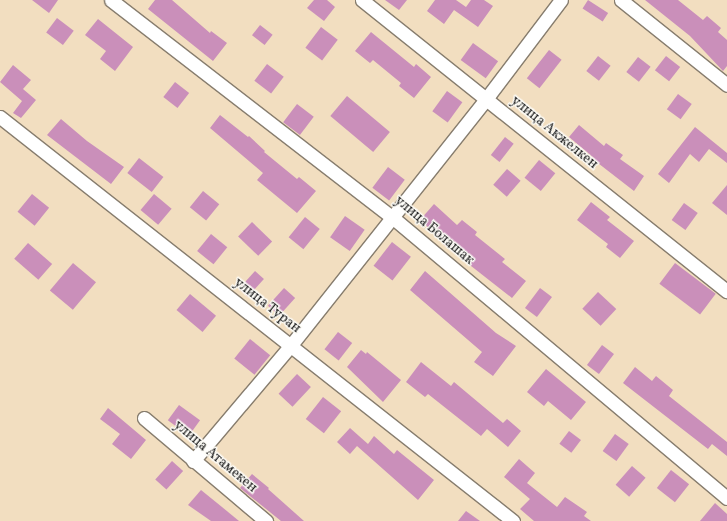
<!DOCTYPE html>
<meta charset="utf-8">
<style>
body{margin:0}
#map{position:relative;width:727px;height:521px;overflow:hidden;background:#f2dec0;font-family:Vollkorn,serif}
div>[style]{position:absolute}
[style*='--x']{left:calc(var(--x)*1px);top:calc(var(--y)*1px);width:calc(var(--w)*1px);rotate:calc(var(--a)*1deg)}
.building>*{inset:0;background:#ca8fba;transform-origin:0 0}
.roads{filter:drop-shadow(1px 0 #877d6e) drop-shadow(-1px 0 #877d6e) drop-shadow(0 1px #877d6e) drop-shadow(0 -1px #877d6e)}
.street>*{height:13px;margin:-6.5px;padding:0 6.5px;transform-origin:6.5px;border-radius:6.5px;background:#fff}
span{translate:-50% -50%;white-space:nowrap;text-align:center;line-height:1.15;-webkit-text-stroke:3px #fdfcf7;paint-order:stroke}
.street-label{font-size:14px;color:#1c1c1c}
</style>
<div id="map">
<div class="building">
<div style="clip-path:polygon(32px 0,58px 0,49px 13px)"></div>
<div style="clip-path:polygon(155px 0,172px 0,210px 33px,211px 31px,227px 43px,213px 61px,148px 9px)"></div>
<div style="clip-path:polygon(314px 0,327px 0,335px 7px,324px 21px,307px 8px)"></div>
<div style="clip-path:polygon(385px 0,407px 0,399px 10px)"></div>
<div style="clip-path:polygon(435px 0,456px 0,466px 7px,471px 0,484px 0,493px 6px,478px 27px,454px 10px,444px 24px,427px 11px)"></div>
<div style="left:588px;top:0;width:24px;height:10px;rotate:33deg"></div>
<div style="clip-path:polygon(645px 0,678px 0,703px 20px,707px 16px,721px 28px,718px 32px,727px 40px,727px 66px,723px 71px,690px 36px)"></div>
<div style="left:57px;top:18px;width:21px;height:18px;rotate:37deg"></div>
<div style="clip-path:polygon(98px 19px,133px 47px,115px 71px,100px 59px,106px 51px,85px 35px)"></div>
<div style="left:260px;top:25px;width:16px;height:13px;rotate:38deg"></div>
<div style="left:321px;top:27px;width:21px;height:26px;rotate:37deg"></div>
<div style="clip-path:polygon(371px 32px,414px 67px,416px 64px,431px 77px,414px 98px,399px 86px,401px 83px,373px 60px,370px 63px,355px 51px)"></div>
<div style="left:473px;top:43px;width:31px;height:21px;rotate:36deg"></div>
<div style="left:549px;top:50px;width:16px;height:36px;rotate:38deg"></div>
<div style="left:598px;top:56px;width:16px;height:19px;rotate:38deg"></div>
<div style="left:666px;top:56px;width:18px;height:18px;rotate:38deg"></div>
<div style="left:638px;top:57px;width:16px;height:19px;rotate:38deg"></div>
<div style="left:267px;top:64px;width:21px;height:21px;rotate:37deg"></div>
<div style="clip-path:polygon(13px 65px,31px 80px,23px 89px,36px 100px,21px 118px,13px 113px,22px 101px,0 82px)"></div>
<div style="left:175px;top:82px;width:18px;height:19px;rotate:38deg"></div>
<div style="left:447px;top:91px;width:19px;height:25px;rotate:36deg"></div>
<div style="left:678px;top:94px;width:17px;height:19px;rotate:36deg"></div>
<div style="left:347px;top:96px;width:56px;height:26px;rotate:40deg"></div>
<div style="left:297px;top:104px;width:21px;height:23px;rotate:37deg"></div>
<div style="clip-path:polygon(220px 115px,248px 137px,249px 136px,265px 151px,264px 152px,297px 179px,299px 177px,316px 191px,297px 213px,257px 180px,263px 173px,210px 128px)"></div>
<div style="clip-path:polygon(61px 119px,87px 141px,124px 167px,111px 184px,47px 135px)"></div>
<div style="clip-path:polygon(579px 125px,604px 146px,606px 143px,623px 155px,620px 159px,644px 176px,634px 191px,594px 160px,595px 159px,569px 137px)"></div>
<div style="clip-path:polygon(695px 127px,727px 153px,727px 163px,709px 149px,699px 162px,690px 154px,669px 183px,658px 174px)"></div>
<div style="left:505px;top:137px;width:11px;height:23px;rotate:38deg"></div>
<div style="left:139px;top:158px;width:31px;height:19px;rotate:38deg"></div>
<div style="left:539px;top:160px;width:21px;height:23px;rotate:39deg"></div>
<div style="left:388px;top:167px;width:21px;height:26px;rotate:37deg"></div>
<div style="left:507px;top:169px;width:18px;height:21px;rotate:41deg"></div>
<div style="clip-path:polygon(727px 185px,727px 215px,712px 203px)"></div>
<div style="left:203px;top:191px;width:21px;height:21px;rotate:39deg"></div>
<div style="left:32px;top:194px;width:22px;height:23px;rotate:39deg"></div>
<div style="left:154px;top:194px;width:23px;height:21px;rotate:40deg"></div>
<div style="clip-path:polygon(591px 202px,610px 217px,607px 220px,634px 241px,620px 258px,606px 247px,608px 244px,577px 220px)"></div>
<div style="left:684px;top:203px;width:17px;height:21px;rotate:36deg"></div>
<div style="clip-path:polygon(434px 204px,457px 225px,462px 220px,477px 232px,475px 235px,505px 259px,502px 262px,526px 281px,512px 298px,443px 244px,444px 242px,420px 220px)"></div>
<div style="left:345px;top:216px;width:24px;height:26px;rotate:35deg"></div>
<div style="left:305px;top:217px;width:19px;height:26px;rotate:39deg"></div>
<div style="left:252px;top:222px;width:28px;height:20px;rotate:44deg"></div>
<div style="left:211px;top:234px;width:21px;height:22px;rotate:39deg"></div>
<div style="left:392px;top:242px;width:24px;height:30px;rotate:38deg"></div>
<div style="left:28px;top:243px;width:32px;height:21px;rotate:41deg"></div>
<div style="left:73px;top:263px;width:30px;height:36px;rotate:40deg"></div>
<div style="left:675px;top:263px;width:51px;height:26px;rotate:37deg"></div>
<div style="left:255px;top:271px;width:12px;height:24px;rotate:42deg"></div>
<div style="clip-path:polygon(425px 271px,496px 333px,516px 346px,493px 376px,474px 362px,482px 352px,410px 290px)"></div>
<div style="left:284px;top:288px;width:15px;height:24px;rotate:42deg"></div>
<div style="left:540px;top:288px;width:15px;height:25px;rotate:37deg"></div>
<div style="left:598px;top:292px;width:25px;height:23px;rotate:43deg"></div>
<div style="left:190px;top:294px;width:34px;height:21px;rotate:40deg"></div>
<div style="left:338px;top:332px;width:18px;height:22px;rotate:38deg"></div>
<div style="left:250px;top:339px;width:26px;height:25px;rotate:39deg"></div>
<div style="left:602px;top:345px;width:15px;height:25px;rotate:37deg"></div>
<div style="clip-path:polygon(361px 350px,366px 354px,367px 352px,401px 380px,383px 402px,347px 367px)"></div>
<div style="clip-path:polygon(421px 362px,451px 386px,454px 382px,503px 423px,507px 419px,521px 431px,508px 447px,487px 429px,481px 436px,428px 394px,425px 397px,406px 382px)"></div>
<div style="clip-path:polygon(635px 367px,652px 381px,656px 376px,673px 390px,669px 396px,727px 442px,727px 456px,712px 444px,708px 449px,623px 383px)"></div>
<div style="clip-path:polygon(546px 369px,586px 402px,571px 420px,548px 401px,544px 406px,527px 392px)"></div>
<div style="left:297px;top:374px;width:19px;height:27px;rotate:43deg"></div>
<div style="left:323px;top:397px;width:23px;height:28px;rotate:38deg"></div>
<div style="left:179px;top:405px;width:26px;height:19px;rotate:36deg"></div>
<div style="clip-path:polygon(108px 408px,146px 440px,131px 459px,112px 444px,120px 434px,100px 419px)"></div>
<div style="clip-path:polygon(350px 428px,368px 444px,374px 436px,394px 454px,397px 450px,434px 480px,418px 500px,357px 446px,350px 454px,337px 442px)"></div>
<div style="left:569px;top:431px;width:15px;height:16px;rotate:37deg"></div>
<div style="left:615px;top:434px;width:17px;height:21px;rotate:36deg"></div>
<div style="clip-path:polygon(519px 459px,535px 473px,527px 483px,557px 507px,565px 497px,587px 512px,584px 516px,591px 521px,534px 521px,520px 509px,530px 499px,504px 477px)"></div>
<div style="left:172px;top:461px;width:15px;height:25px;rotate:42deg"></div>
<div style="left:632px;top:466px;width:18px;height:25px;rotate:41deg"></div>
<div style="left:671px;top:470px;width:23px;height:23px;rotate:38deg"></div>
<div style="clip-path:polygon(252px 474px,269px 488px,268px 489px,304px 521px,281px 521px,240px 488px)"></div>
<div style="clip-path:polygon(201px 490px,222px 507px,239px 521px,211px 521px,188px 505px)"></div>
<div style="clip-path:polygon(715px 503px,727px 514px,727px 521px,700px 521px)"></div>
<div style="clip-path:polygon(466px 511px,480px 521px,458px 521px)"></div>
</div>
<div class="roads">
<div class="street">
<div style="--x:111;--y:0;--w:355;--a:37.7"></div>
<div style="--x:392;--y:217;--w:437;--a:40"></div>
<div style="--x:362;--y:0;--w:467;--a:38.6"></div>
<div style="--x:621;--y:0;--w:136;--a:38.7"></div>
<div style="--x:0;--y:117;--w:653;--a:38.22"></div>
<div style="--x:144;--y:418;--w:160;--a:40.2"></div>
<div style="--x:193;--y:461;--w:152;--a:-49.8"></div>
<div style="--x:291;--y:345;--w:314;--a:-51.6"></div>
<div style="--x:486;--y:99;--w:124;--a:-52.9"></div>
</div>
</div>
<div class="street-label">
<span style="left:554px;top:133px;rotate:39deg">улица Акжелкен</span>
<span style="left:434px;top:231px;rotate:40deg">улица Болашак</span>
<span style="left:267px;top:306px;rotate:38deg">улица Туран</span>
<span style="left:215px;top:457px;rotate:40deg">улица Атамекен</span>
</div>
</div>
